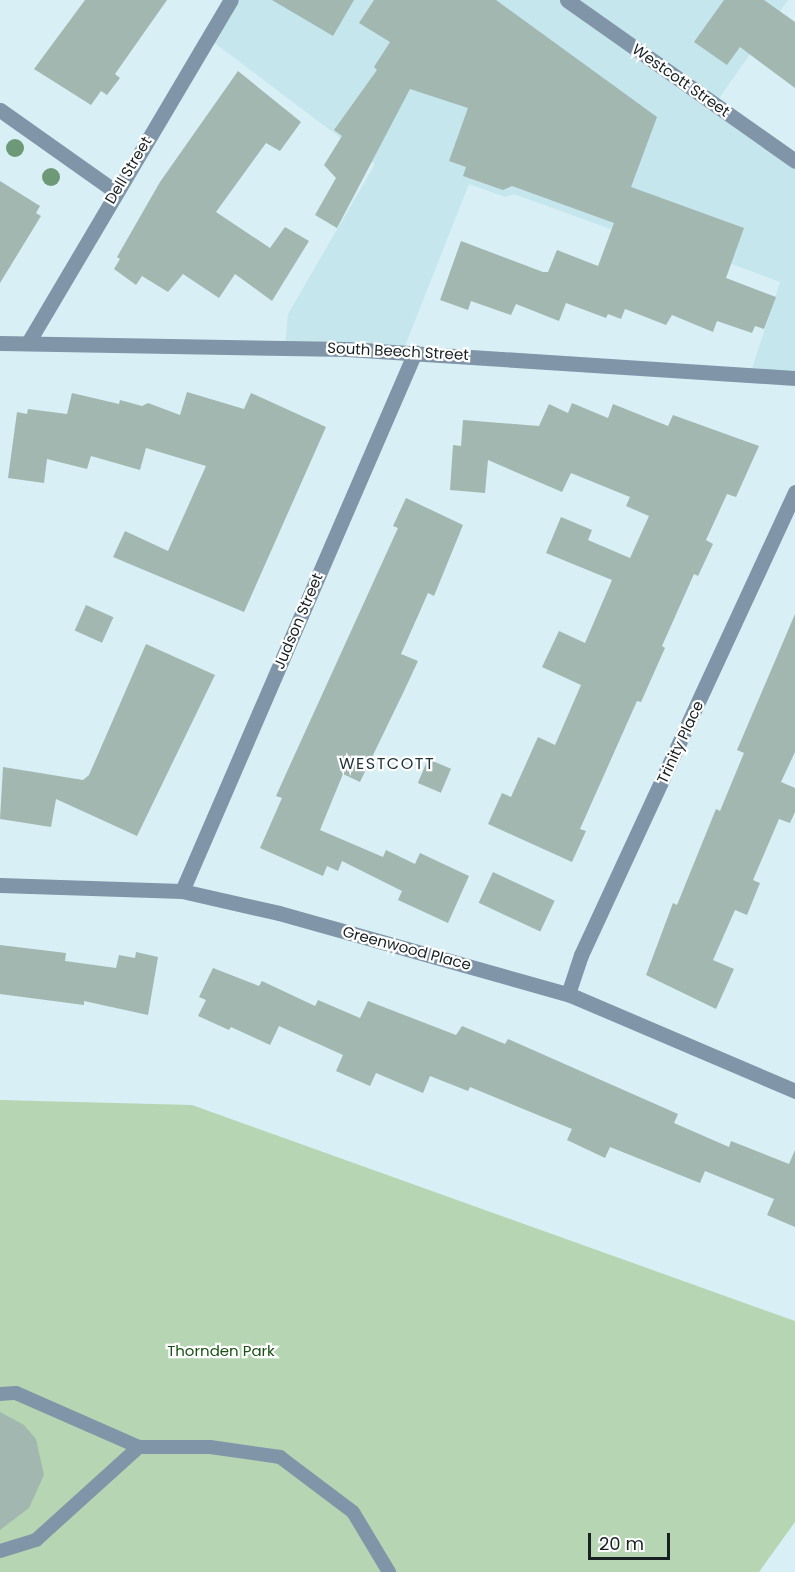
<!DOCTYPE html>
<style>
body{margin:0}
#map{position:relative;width:795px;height:1572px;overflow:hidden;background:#d8f0f5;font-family:Poppins,sans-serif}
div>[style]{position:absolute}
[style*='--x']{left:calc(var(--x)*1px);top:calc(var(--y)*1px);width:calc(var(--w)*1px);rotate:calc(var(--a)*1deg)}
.built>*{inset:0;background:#c4e6ec}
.green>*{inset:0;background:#b6d5b2}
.building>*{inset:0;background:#a1b7b0;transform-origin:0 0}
.service>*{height:14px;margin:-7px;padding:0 7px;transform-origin:7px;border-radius:7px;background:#8095a8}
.minor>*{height:15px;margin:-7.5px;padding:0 7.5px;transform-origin:7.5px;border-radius:7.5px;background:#8095a8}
.tertiary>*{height:15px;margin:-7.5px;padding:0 7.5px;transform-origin:7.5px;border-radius:7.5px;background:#8095a8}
.trees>*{width:18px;height:18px;margin:-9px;border-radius:50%;background:#6e9979}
span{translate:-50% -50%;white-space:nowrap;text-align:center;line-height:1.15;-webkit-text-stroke:4.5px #fff;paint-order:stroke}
.street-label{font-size:15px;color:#182122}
.park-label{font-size:15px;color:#175113}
.neighbourhood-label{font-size:16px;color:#1f3336;letter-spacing:1.5px}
.scale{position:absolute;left:588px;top:1533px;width:82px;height:27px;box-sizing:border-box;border:3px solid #182122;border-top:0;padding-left:8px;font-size:18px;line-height:21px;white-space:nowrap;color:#182122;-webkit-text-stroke:4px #fff;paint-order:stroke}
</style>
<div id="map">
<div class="built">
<div style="clip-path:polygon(231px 0,788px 0,715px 104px,795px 161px,795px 378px,750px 375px,780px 282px,635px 228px,613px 230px,514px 194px,505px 197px,469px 184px,403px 351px,285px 346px,288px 314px,375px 164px,208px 38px)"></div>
</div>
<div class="green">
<div style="clip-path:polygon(0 1100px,192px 1105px,795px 1321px,795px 1522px,759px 1572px,0 1572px)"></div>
</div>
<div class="building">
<div style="clip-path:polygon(85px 0,167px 0,115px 74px,120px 78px,107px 95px,101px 91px,91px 105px,34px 69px)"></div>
<div style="clip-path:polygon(272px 0,354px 0,333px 36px)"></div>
<div style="clip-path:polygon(374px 0,496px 0,657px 117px,631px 187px,744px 228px,726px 278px,776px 297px,764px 329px,755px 326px,752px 333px,717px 321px,713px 332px,672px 315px,666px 325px,625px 309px,621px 319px,608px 314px,606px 318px,566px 303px,559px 321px,516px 304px,511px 315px,471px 301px,468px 310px,440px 300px,461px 241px,543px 272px,548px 272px,557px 250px,598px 266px,614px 223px,512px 186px,503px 190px,463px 176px,466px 167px,449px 161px,468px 108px,410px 89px,337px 228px,315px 215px,336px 178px,324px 165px,342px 136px,334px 130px,377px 70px,374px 67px,390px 42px,359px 23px)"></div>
<div style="clip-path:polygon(724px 0,764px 0,795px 22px,795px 88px,740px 47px,727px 65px,694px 42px)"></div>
<div style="clip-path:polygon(238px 71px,301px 122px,280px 151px,266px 143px,216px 212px,270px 248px,285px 227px,309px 241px,272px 301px,235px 274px,219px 298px,183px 274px,168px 292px,142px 276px,136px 285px,114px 269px,120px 259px,117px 257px,160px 182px)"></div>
<div style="clip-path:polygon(0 181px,40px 206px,36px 213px,41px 216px,0 283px)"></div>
<div style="clip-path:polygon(187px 392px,244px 409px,251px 393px,326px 427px,244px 612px,113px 557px,125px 531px,168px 551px,206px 466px,146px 448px,140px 470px,91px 456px,87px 469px,47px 459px,44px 483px,8px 478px,17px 412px,27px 414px,28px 409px,67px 414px,72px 393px,119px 404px,120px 400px,142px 406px,148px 403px,180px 415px)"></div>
<div style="clip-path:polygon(572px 403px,608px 418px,613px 404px,668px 426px,673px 415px,759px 446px,736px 497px,727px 494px,706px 540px,713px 544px,698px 576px,694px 574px,662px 646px,665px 648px,641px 702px,637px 701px,580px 829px,586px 831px,572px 862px,488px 824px,502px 793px,511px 797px,538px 737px,555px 745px,581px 685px,542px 667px,559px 631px,585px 643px,612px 580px,546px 553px,561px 517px,592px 530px,588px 540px,630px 558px,649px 516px,626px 506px,630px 497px,571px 473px,562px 492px,488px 460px,485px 493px,450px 490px,453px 445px,461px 446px,463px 420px,539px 426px,549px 404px,568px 413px)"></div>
<div style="clip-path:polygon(406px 498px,463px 525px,434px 596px,428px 593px,401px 654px,418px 661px,404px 691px,360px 782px,343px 774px,320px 830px,383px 857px,386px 850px,415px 864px,420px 853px,469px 876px,448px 923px,398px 900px,402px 891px,342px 861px,338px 871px,327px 866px,323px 876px,260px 848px,282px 798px,276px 796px,290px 765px,398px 528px,393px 526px)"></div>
<div style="left:86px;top:605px;width:30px;height:28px;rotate:24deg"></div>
<div style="clip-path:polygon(795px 614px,795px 752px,781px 782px,795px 788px,795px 812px,790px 823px,779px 819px,753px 880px,760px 883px,747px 915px,735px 910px,713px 960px,734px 969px,716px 1009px,646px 975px,673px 903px,677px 905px,716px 809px,720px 811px,744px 753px,737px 750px)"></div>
<div style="clip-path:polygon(146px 644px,215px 675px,137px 836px,56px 799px,51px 827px,0 819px,3px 767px,83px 780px,89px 775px)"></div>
<div style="left:428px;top:759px;width:25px;height:26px;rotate:23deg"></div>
<div style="left:493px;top:872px;width:68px;height:34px;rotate:25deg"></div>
<div style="clip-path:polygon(0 945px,66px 953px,65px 961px,116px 968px,119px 955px,135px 958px,136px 952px,158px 957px,148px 1015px,84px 1001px,84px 1005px,0 994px)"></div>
<div style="clip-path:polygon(213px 968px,259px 986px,262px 981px,315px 1006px,318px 1000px,360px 1018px,368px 1001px,456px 1035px,462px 1026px,505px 1044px,508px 1039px,678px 1114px,674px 1123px,729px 1147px,731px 1141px,789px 1164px,795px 1150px,795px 1227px,767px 1215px,774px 1199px,705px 1171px,700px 1183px,610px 1147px,605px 1158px,567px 1140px,572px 1129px,470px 1087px,468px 1091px,430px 1076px,423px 1093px,376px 1073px,370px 1086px,336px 1071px,343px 1055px,279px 1026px,270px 1045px,231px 1027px,229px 1030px,198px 1016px,206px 1000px,199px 997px)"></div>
<div style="clip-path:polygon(0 1412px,24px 1425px,36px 1439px,44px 1475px,29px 1508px,0 1530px)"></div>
</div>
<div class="service">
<div style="--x:0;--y:1394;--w:16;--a:-4"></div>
<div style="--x:16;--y:1393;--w:134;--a:23.7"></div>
<div style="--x:139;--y:1447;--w:71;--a:0"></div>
<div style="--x:210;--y:1447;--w:71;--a:8.1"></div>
<div style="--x:280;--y:1457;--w:91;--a:37"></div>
<div style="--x:353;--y:1512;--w:70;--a:59"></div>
<div style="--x:0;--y:1551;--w:38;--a:-17"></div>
<div style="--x:36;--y:1540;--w:139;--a:-42.1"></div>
</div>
<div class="minor">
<div style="--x:0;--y:110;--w:141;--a:35.2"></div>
<div style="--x:29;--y:341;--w:396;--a:-59.4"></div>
<div style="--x:0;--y:343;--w:347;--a:1"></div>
<div style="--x:347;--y:349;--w:449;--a:3.7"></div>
<div style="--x:0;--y:885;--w:182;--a:1.9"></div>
<div style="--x:182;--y:891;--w:99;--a:12.8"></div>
<div style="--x:279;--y:913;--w:300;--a:15.7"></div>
<div style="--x:568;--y:994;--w:247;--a:23.1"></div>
<div style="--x:182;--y:891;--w:587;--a:-66.62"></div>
<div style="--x:568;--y:994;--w:41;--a:-71.6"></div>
<div style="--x:581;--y:955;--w:510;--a:-65.19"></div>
</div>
<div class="tertiary">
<div style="--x:567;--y:0;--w:279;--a:35.2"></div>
</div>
<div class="trees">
<div style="left:15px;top:148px"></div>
<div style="left:51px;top:177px"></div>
</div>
<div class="street-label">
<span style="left:681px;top:80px;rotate:35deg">Westcott Street</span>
<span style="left:128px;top:170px;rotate:-59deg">Dell Street</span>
<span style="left:398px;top:351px;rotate:3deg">South Beech Street</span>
<span style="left:298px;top:621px;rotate:-67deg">Judson Street</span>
<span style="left:680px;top:742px;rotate:-65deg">Trinity Place</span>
<span style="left:407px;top:948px;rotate:15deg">Greenwood Place</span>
</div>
<div class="park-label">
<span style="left:221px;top:1351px">Thornden Park</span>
</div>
<div class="neighbourhood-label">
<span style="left:387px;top:764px">WESTCOTT</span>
</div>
<div class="scale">20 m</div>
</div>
